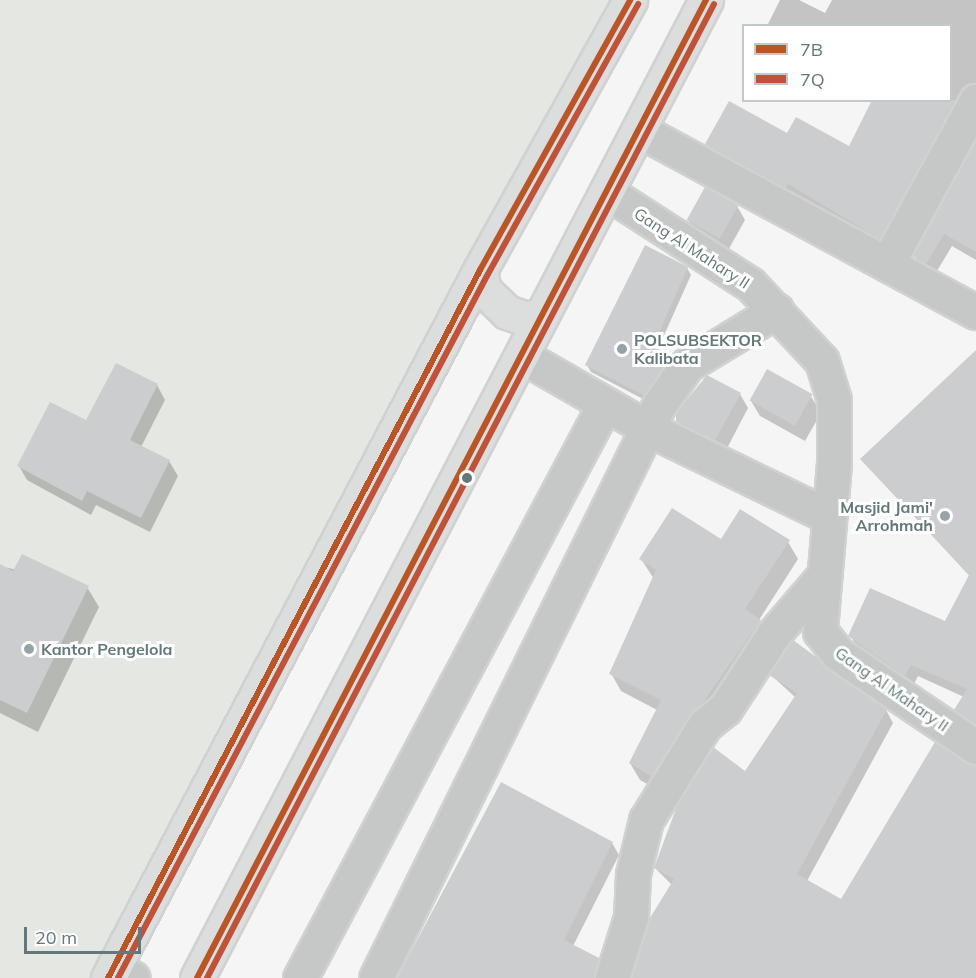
<!DOCTYPE html>
<style>
body{margin:0}
#map{position:relative;width:976px;height:978px;overflow:hidden;background:#f5f5f5;font-family:Mulish,sans-serif}
div>[style]{position:absolute}
[style*='--x']{left:calc(var(--x)*1px);top:calc(var(--y)*1px);width:calc(var(--w)*1px);rotate:calc(var(--a)*1deg)}
.green>*{inset:0;background:#e4e7e2}
.shadow>*{inset:0;background:#0003}
.building>*{inset:0;background:#cccdce;transform-origin:0 0}
.roads{filter:drop-shadow(2px 0 #d0d1d1) drop-shadow(-2px 0 #d0d1d1) drop-shadow(0 2px #d0d1d1) drop-shadow(0 -2px #d0d1d1)}
.street>*{height:33px;margin:-16.5px;padding:0 16.5px;transform-origin:16.5px;border-radius:16.5px;background:#c6c8c8}
.primary>*{height:33px;margin:-16.5px;padding:0 16.5px;transform-origin:16.5px;border-radius:16.5px;background:#dcdddd}
.bus-1>*{height:6px;margin:-3px;padding:0 3px;transform-origin:3px;border-radius:3px;background:#ba5527}
.bus-2>*{height:6px;margin:-3px;padding:0 3px;transform-origin:3px;border-radius:3px;background:#c1523a}
.dots>*{width:16px;height:16px;translate:-50% -50%;box-sizing:border-box;border:3px solid #fff;border-radius:50%}
span{translate:-50% -50%;white-space:nowrap;text-align:center;line-height:1.15;-webkit-text-stroke:6px #fff;paint-order:stroke}
.street-label{font-size:16px;color:#64777b}
.poi-label{font-size:16px;color:#64777b;font-weight:700}
.left{translate:0 -50%;text-align:left}
.right{translate:-100% -50%;text-align:right}
.legend{position:absolute;left:742px;top:24px;width:210px;height:78px;box-sizing:border-box;background:#fff;border:2px solid #c1c9ca;margin:0;padding:8px 10px;list-style:none;font-size:18px;color:#64777b}
.legend li{display:flex;align-items:center;gap:12px;height:30px}
.legend b{width:30px;border:2px solid #c1c9ca}
.scale{position:absolute;left:24px;top:927px;width:117px;height:27px;box-sizing:border-box;border:3px solid #64777b;border-top:0;padding-left:8px;font-size:18px;line-height:21px;white-space:nowrap;color:#64777b;-webkit-text-stroke:4px #fff;paint-order:stroke}
</style>
<div id="map">
<div class="green">
<div style="clip-path:polygon(0 0,630px 0,109px 978px,0 978px)"></div>
</div>
<div class="shadow">
<div style="clip-path:polygon(780px 0,799px 0,825px 13px,832px 0,976px 0,976px 99px,887px 251px,796px 196px,794px 200px,714px 157px,707px 144px,788px 135px,850px 148px,950px 100px,950px 26px,767px 26px)"></div>
<div style="clip-path:polygon(976px 143px,976px 260px,952px 246px,934px 276px,914px 256px)"></div>
<div style="clip-path:polygon(737px 206px,745px 220px,726px 254px,696px 235px,688px 220px)"></div>
<div style="clip-path:polygon(687px 268px,691px 275px,657px 351px,673px 364px,647px 401px,591px 372px,587px 365px)"></div>
<div style="clip-path:polygon(976px 352px,976px 583px,862px 459px)"></div>
<div style="clip-path:polygon(768px 371px,812px 398px,821px 413px,805px 441px,760px 416px,751px 401px)"></div>
<div style="clip-path:polygon(157px 385px,165px 400px,141px 447px,169px 461px,178px 476px,150px 532px,96px 505px,91px 515px,27px 480px,19px 466px)"></div>
<div style="clip-path:polygon(740px 394px,748px 408px,724px 454px,686px 436px,678px 421px)"></div>
<div style="clip-path:polygon(721px 541px,788px 542px,798px 559px,759px 620px,770px 638px,661px 792px,640px 780px,630px 763px,657px 710px,621px 691px,611px 673px,654px 579px,641px 559px)"></div>
<div style="clip-path:polygon(0 566px,87px 587px,99px 607px,38px 732px,0 713px)"></div>
<div style="clip-path:polygon(871px 590px,946px 623px,976px 624px,976px 731px,956px 710px,964px 697px,918px 676px,912px 688px,860px 653px,853px 640px)"></div>
<div style="clip-path:polygon(771px 675px,886px 710px,893px 723px,807px 881px,841px 901px,966px 764px,976px 765px,976px 978px,631px 978px,651px 919px,672px 885px,655px 868px,746px 773px,796px 698px)"></div>
<div style="clip-path:polygon(501px 784px,612px 843px,619px 855px,573px 946px,598px 959px,603px 978px,400px 978px)"></div>
</div>
<div class="building">
<div style="clip-path:polygon(872px 100px,955px 100px,880px 239px,788px 184px,786px 188px,705px 144px,729px 101px,787px 133px,796px 117px,849px 146px)"></div>
<div style="clip-path:polygon(976px 140px,976px 252px,944px 234px,926px 264px,913px 256px)"></div>
<div style="left:705px;top:187px;width:38px;height:38px;rotate:29deg"></div>
<div style="clip-path:polygon(645px 245px,688px 267px,653px 346px,671px 356px,643px 395px,585px 365px)"></div>
<div style="clip-path:polygon(976px 350px,976px 724px,954px 710px,967px 689px,911px 665px,905px 676px,848px 636px,870px 588px,945px 621px,969px 575px,860px 459px)"></div>
<div style="clip-path:polygon(116px 363px,158px 384px,130px 440px,170px 460px,141px 518px,87px 491px,82px 501px,17px 466px,50px 402px,86px 420px)"></div>
<div style="left:767px;top:369px;width:52px;height:36px;rotate:29deg"></div>
<div style="clip-path:polygon(707px 375px,741px 393px,715px 440px,676px 421px,676px 413px)"></div>
<div style="clip-path:polygon(672px 508px,721px 539px,740px 509px,790px 540px,745px 609px,761px 620px,651px 776px,629px 763px,661px 700px,609px 674px,656px 570px,639px 559px)"></div>
<div style="clip-path:polygon(22px 554px,89px 586px,27px 713px,0 700px,0 564px,13px 571px)"></div>
<div style="clip-path:polygon(793px 640px,887px 709px,797px 874px,841px 899px,935px 742px,976px 766px,976px 978px,632px 978px,650px 918px,674px 879px,654px 868px,677px 806px,713px 747px,745px 771px,797px 693px,769px 675px)"></div>
<div style="clip-path:polygon(501px 782px,613px 842px,564px 940px,599px 958px,594px 978px,397px 978px)"></div>
</div>
<div class="roads">
<div class="street">
<div style="--x:639;--y:130;--w:383;--a:28.4"></div>
<div style="--x:607;--y:192;--w:170;--a:32.8"></div>
<div style="--x:750;--y:284;--w:105;--a:46.9"></div>
<div style="--x:822;--y:361;--w:41;--a:72.9"></div>
<div style="--x:834;--y:400;--w:63;--a:90"></div>
<div style="--x:834;--y:463;--w:169;--a:94.8"></div>
<div style="--x:820;--y:631;--w:29;--a:52"></div>
<div style="--x:838;--y:654;--w:166;--a:34"></div>
<div style="--x:887;--y:264;--w:186;--a:-61.4"></div>
<div style="--x:522;--y:356;--w:146;--a:29.9"></div>
<div style="--x:649;--y:429;--w:199;--a:25.9"></div>
<div style="--x:113;--y:968;--w:22;--a:27"></div>
<div style="--x:300;--y:978;--w:650;--a:-62.02"></div>
<div style="--x:376;--y:978;--w:639;--a:-63.72"></div>
<div style="--x:659;--y:405;--w:49;--a:-55"></div>
<div style="--x:687;--y:365;--w:105;--a:-31.4"></div>
<div style="--x:612;--y:978;--w:64;--a:-72.7"></div>
<div style="--x:631;--y:917;--w:43;--a:-87.3"></div>
<div style="--x:633;--y:874;--w:56;--a:-76.5"></div>
<div style="--x:646;--y:820;--w:112;--a:-58.2"></div>
<div style="--x:705;--y:725;--w:26;--a:-39"></div>
<div style="--x:725;--y:709;--w:88;--a:-57"></div>
<div style="--x:773;--y:635;--w:74;--a:-49.4"></div>
</div>
<div class="primary">
<div style="--x:480;--y:270;--w:20;--a:79"></div>
<div style="--x:484;--y:290;--w:32;--a:44"></div>
<div style="--x:507;--y:312;--w:20;--a:20"></div>
<div style="--x:526;--y:319;--w:16;--a:-14"></div>
<div style="--x:108;--y:978;--w:800;--a:-62.28"></div>
<div style="--x:480;--y:270;--w:309;--a:-60.9"></div>
<div style="--x:197;--y:978;--w:1103;--a:-62.51"></div>
</div>
</div>
<div class="bus-1">
<div style="--x:108;--y:978;--w:800;--a:-62.28"></div>
<div style="--x:480;--y:270;--w:309;--a:-60.9"></div>
<div style="--x:197;--y:978;--w:1103;--a:-62.51"></div>
</div>
<div class="bus-2">
<div style="--x:118;--y:978;--w:795;--a:-62.28"></div>
<div style="--x:488;--y:274;--w:309;--a:-60.9"></div>
<div style="--x:207;--y:978;--w:1098;--a:-62.5"></div>
</div>
<div class="dots">
<div style="left:622px;top:349px;background:#97a3a6"></div>
<div style="left:467px;top:478px;background:#64777b"></div>
<div style="left:945px;top:516px;background:#97a3a6"></div>
<div style="left:29px;top:649px;background:#97a3a6"></div>
</div>
<div class="street-label">
<span style="left:692px;top:248px;rotate:33deg">Gang Al Mahary II</span>
<span style="left:892px;top:689px;rotate:35deg">Gang Al Mahary II</span>
</div>
<div class="poi-label">
<span class="left" style="left:634px;top:349px">POLSUBSEKTOR<br>Kalibata</span>
<span class="right" style="left:933px;top:516px">Masjid Jami'<br>Arrohmah</span>
<span class="left" style="left:41px;top:649px">Kantor Pengelola</span>
</div>
<ul class="legend">
<li><b style="height:8px;background:#ba5527"></b>7B</li>
<li><b style="height:8px;background:#c1523a"></b>7Q</li>
</ul>
<div class="scale">20 m</div>
</div>
